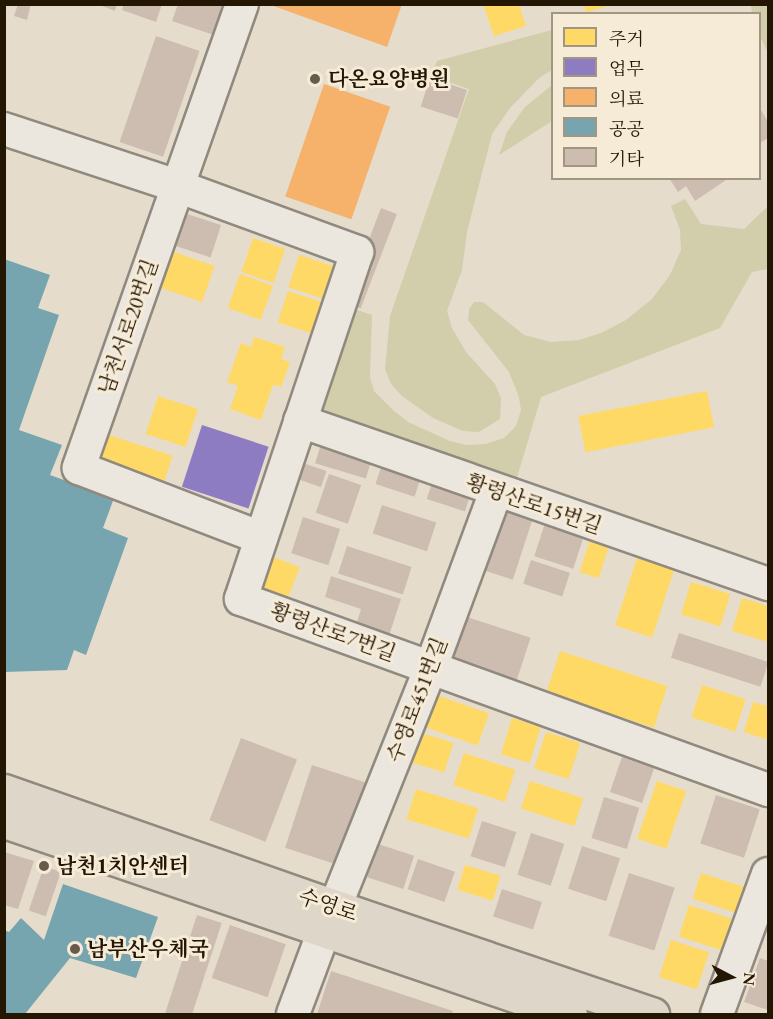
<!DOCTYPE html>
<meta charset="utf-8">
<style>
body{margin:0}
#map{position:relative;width:773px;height:1019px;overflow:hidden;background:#e6dccc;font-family:"EB Garamond","Noto Serif KR",serif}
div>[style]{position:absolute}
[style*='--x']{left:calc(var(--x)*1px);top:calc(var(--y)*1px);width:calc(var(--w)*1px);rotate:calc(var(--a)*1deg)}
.green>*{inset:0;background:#d2cdaa}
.homes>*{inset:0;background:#ffd966;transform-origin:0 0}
.offices>*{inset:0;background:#8e7cc3;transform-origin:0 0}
.health>*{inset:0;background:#f6b26b;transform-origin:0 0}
.public>*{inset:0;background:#76a5af}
.building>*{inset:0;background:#cdbdb1;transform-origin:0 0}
.roads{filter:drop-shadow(2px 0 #90897e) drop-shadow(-2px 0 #90897e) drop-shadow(0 2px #90897e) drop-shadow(0 -2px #90897e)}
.minor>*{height:32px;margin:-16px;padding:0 16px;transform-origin:16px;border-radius:16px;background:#ebe6de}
.major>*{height:33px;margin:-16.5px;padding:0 16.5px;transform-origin:16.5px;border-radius:16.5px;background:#ded6c9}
.dots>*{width:16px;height:16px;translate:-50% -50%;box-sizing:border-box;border:3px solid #f6ebd7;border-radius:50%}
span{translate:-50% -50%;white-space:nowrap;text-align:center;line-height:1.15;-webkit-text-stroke:6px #f6ebd7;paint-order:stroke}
.poi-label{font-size:21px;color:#231603;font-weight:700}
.left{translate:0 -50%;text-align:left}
.street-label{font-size:21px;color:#231603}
.frame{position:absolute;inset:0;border:6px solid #231603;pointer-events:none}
.legend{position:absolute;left:551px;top:12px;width:210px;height:168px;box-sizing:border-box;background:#f6ebd7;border:2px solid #a29682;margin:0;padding:8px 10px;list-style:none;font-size:18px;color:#231603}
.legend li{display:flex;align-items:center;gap:12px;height:30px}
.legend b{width:30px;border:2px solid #a29682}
.north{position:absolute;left:701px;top:947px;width:60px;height:60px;-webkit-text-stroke:4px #f6ebd7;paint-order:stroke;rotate:96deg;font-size:16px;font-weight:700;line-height:24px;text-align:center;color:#231603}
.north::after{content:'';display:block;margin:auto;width:21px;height:27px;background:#231603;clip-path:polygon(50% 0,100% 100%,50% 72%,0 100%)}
</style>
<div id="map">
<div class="green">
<div style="clip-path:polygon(751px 5px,768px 5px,768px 53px,760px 36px,760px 14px,752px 13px)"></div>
<div style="clip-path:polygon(552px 30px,552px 70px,539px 78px,510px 108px,492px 134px,467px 232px,462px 270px,447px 311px,452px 328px,466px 352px,495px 384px,501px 398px,500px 419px,479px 432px,463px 431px,433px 418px,402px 396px,391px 384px,385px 369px,390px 316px,469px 89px,431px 76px,437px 61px)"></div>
<div style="clip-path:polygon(552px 85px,552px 121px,499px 155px,507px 132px,525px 107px)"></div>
<div style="clip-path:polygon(685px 199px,701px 224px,744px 229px,768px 206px,768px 269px,752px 272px,720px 328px,541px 397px,513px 491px,319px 424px,312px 407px,348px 307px,372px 315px,370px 377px,374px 391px,394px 411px,408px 422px,450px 441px,466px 445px,485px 444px,504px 438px,516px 426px,521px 410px,519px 397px,509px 372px,468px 320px,469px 309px,474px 302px,483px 302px,524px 335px,551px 342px,579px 340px,601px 333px,626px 320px,652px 299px,670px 275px,681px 250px,680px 230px,671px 206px)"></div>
</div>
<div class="homes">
<div style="clip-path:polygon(483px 4px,519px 4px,526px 26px,494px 36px)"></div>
<div style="clip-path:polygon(584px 4px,612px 4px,612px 5px,586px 12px)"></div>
<div style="left:253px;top:238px;width:34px;height:36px;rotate:19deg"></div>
<div style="left:171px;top:251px;width:46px;height:38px;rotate:19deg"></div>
<div style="left:299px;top:255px;width:40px;height:34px;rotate:18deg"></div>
<div style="left:240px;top:274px;width:35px;height:36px;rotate:20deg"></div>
<div style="left:288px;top:291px;width:38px;height:33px;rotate:18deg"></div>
<div style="clip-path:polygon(254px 337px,285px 347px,281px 359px,290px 362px,281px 387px,273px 385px,261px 420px,230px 409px,238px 386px,227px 382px,241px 343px,251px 347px)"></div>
<div style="left:707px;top:391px;width:37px;height:131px;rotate:79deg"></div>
<div style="left:158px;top:396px;width:42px;height:40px;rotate:18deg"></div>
<div style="left:106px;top:434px;width:70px;height:27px;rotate:18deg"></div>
<div style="left:591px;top:537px;width:20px;height:37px;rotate:18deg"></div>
<div style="left:268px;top:555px;width:34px;height:41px;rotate:21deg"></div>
<div style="left:637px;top:558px;width:39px;height:71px;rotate:18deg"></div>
<div style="left:691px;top:582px;width:41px;height:34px;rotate:17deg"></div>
<div style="clip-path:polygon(742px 598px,768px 606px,768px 642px,732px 631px)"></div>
<div style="left:560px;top:651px;width:113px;height:44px;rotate:18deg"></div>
<div style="left:702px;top:685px;width:46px;height:34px;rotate:18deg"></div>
<div style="left:436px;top:695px;width:56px;height:34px;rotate:19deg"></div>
<div style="clip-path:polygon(753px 702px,768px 706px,768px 740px,744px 732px)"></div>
<div style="left:512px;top:718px;width:30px;height:38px;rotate:17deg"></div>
<div style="left:418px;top:732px;width:37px;height:31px;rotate:17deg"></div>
<div style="left:546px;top:732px;width:36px;height:38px;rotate:18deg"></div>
<div style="left:464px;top:753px;width:54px;height:34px;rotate:18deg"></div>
<div style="left:530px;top:781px;width:56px;height:29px;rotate:18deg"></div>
<div style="left:657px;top:781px;width:31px;height:61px;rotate:19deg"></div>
<div style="left:416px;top:789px;width:65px;height:32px;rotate:17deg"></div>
<div style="left:465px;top:865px;width:37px;height:26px;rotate:17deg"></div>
<div style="left:701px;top:873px;width:48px;height:27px;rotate:18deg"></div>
<div style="left:689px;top:905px;width:48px;height:33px;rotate:18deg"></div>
<div style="left:671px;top:940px;width:40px;height:39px;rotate:18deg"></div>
</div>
<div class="offices">
<div style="left:202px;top:425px;width:70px;height:65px;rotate:18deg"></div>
</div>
<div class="health">
<div style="clip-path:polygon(268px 4px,402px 4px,387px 47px)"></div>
<div style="left:324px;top:84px;width:70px;height:119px;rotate:19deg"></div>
</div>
<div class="public">
<div style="clip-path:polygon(4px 259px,50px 275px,38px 308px,59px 315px,19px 430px,62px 445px,50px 475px,114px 498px,103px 528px,128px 538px,86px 655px,74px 650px,67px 670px,4px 672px)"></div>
<div style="clip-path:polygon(63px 884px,158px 917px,136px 978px,70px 958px,25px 1014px,4px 1014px,4px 930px,9px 932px,21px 918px,44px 940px)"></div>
</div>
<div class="building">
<div style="clip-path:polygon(18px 4px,31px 4px,27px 20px,14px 16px)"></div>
<div style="clip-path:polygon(97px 4px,117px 4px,115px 11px)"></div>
<div style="clip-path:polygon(124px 4px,162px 4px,156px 22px,122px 10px)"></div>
<div style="clip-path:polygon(178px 4px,218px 4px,227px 8px,217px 36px,172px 21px)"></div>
<div style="left:156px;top:36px;width:46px;height:112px;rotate:19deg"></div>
<div style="left:430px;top:78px;width:39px;height:30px;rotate:18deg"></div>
<div style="clip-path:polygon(760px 108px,768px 122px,768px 138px,760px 143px)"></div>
<div style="clip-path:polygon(669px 178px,729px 178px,695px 201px,686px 186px,678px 192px)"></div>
<div style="left:381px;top:208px;width:17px;height:101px;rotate:21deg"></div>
<div style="left:184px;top:213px;width:39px;height:34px;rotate:18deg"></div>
<div style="left:321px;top:444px;width:53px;height:20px;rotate:17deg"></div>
<div style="left:300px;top:462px;width:28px;height:17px;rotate:19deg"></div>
<div style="left:382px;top:464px;width:41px;height:21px;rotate:18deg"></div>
<div style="left:329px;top:474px;width:34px;height:41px;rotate:19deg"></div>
<div style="left:433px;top:480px;width:40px;height:20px;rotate:18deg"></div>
<div style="left:382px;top:505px;width:57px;height:30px;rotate:18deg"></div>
<div style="left:493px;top:505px;width:42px;height:65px;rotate:18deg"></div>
<div style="left:303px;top:517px;width:39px;height:38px;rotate:18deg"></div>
<div style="left:546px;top:520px;width:41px;height:38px;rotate:18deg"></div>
<div style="left:347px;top:546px;width:68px;height:29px;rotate:18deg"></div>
<div style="left:531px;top:560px;width:41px;height:25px;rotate:18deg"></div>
<div style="clip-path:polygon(331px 576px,401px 599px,385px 648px,352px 638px,361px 609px,325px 597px)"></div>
<div style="left:464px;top:616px;width:70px;height:47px;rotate:18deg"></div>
<div style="left:679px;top:633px;width:94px;height:26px;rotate:18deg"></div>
<div style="left:241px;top:738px;width:60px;height:88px;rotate:21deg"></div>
<div style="left:622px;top:757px;width:34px;height:37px;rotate:19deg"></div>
<div style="left:312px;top:765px;width:62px;height:87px;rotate:18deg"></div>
<div style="left:716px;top:795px;width:46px;height:51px;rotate:18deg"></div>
<div style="left:604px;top:797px;width:37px;height:43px;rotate:17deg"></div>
<div style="left:482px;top:821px;width:36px;height:37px;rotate:18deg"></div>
<div style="left:531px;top:833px;width:35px;height:44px;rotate:18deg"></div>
<div style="left:378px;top:844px;width:38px;height:35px;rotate:18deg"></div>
<div style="left:582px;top:846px;width:40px;height:45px;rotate:18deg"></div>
<div style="clip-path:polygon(4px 852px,34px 861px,18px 909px,4px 905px)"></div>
<div style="left:418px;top:859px;width:39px;height:32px;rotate:19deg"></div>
<div style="left:44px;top:866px;width:18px;height:47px;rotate:19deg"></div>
<div style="left:629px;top:873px;width:48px;height:66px;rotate:18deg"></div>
<div style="left:502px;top:889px;width:42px;height:29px;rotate:18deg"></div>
<div style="left:197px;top:915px;width:26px;height:104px;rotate:18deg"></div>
<div style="left:230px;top:925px;width:59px;height:56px;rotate:19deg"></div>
<div style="clip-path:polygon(760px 958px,768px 961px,768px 1010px,744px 1002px)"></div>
<div style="clip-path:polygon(331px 971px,453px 1011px,452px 1014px,317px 1014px)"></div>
</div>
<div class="roads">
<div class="minor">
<div style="--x:242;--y:4;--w:492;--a:109.4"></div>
<div style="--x:79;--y:468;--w:195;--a:21"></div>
<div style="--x:4;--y:129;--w:182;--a:18.2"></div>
<div style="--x:177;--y:186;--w:192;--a:20.1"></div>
<div style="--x:357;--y:252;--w:366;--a:108.5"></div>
<div style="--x:241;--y:599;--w:561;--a:19.92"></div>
<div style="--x:300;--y:421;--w:496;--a:19.2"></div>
<div style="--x:335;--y:907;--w:258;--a:-68.2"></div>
<div style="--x:431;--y:667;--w:188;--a:-69.7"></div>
<div style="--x:293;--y:1014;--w:89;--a:-69.5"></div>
<div style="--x:717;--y:1014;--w:149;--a:-70"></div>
</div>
<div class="major">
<div style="--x:4;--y:791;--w:351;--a:19.3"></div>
<div style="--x:335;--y:907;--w:335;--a:18.7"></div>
<div style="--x:4;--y:821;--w:598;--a:18.83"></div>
</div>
</div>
<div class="dots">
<div style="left:315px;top:79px;background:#675b49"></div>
<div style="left:44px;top:866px;background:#675b49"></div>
<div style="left:75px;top:949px;background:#675b49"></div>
</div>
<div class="poi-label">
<span class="left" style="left:328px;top:79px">다온요양병원</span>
<span class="left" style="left:56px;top:866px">남천1치안센터</span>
<span class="left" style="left:87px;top:949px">남부산우체국</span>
</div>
<div class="street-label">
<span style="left:128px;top:327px;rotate:-71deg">남천서로20번길</span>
<span style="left:534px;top:504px;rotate:19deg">황령산로15번길</span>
<span style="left:333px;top:632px;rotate:20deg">황령산로7번길</span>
<span style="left:417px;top:700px;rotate:-69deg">수영로451번길</span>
<span style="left:328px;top:905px;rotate:19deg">수영로</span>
</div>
<div class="frame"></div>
<ul class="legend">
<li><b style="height:16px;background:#ffd966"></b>주거</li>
<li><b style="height:16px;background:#8e7cc3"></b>업무</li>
<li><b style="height:16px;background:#f6b26b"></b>의료</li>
<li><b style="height:16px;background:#76a5af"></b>공공</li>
<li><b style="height:16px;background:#cdbdb1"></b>기타</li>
</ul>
<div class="north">N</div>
</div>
